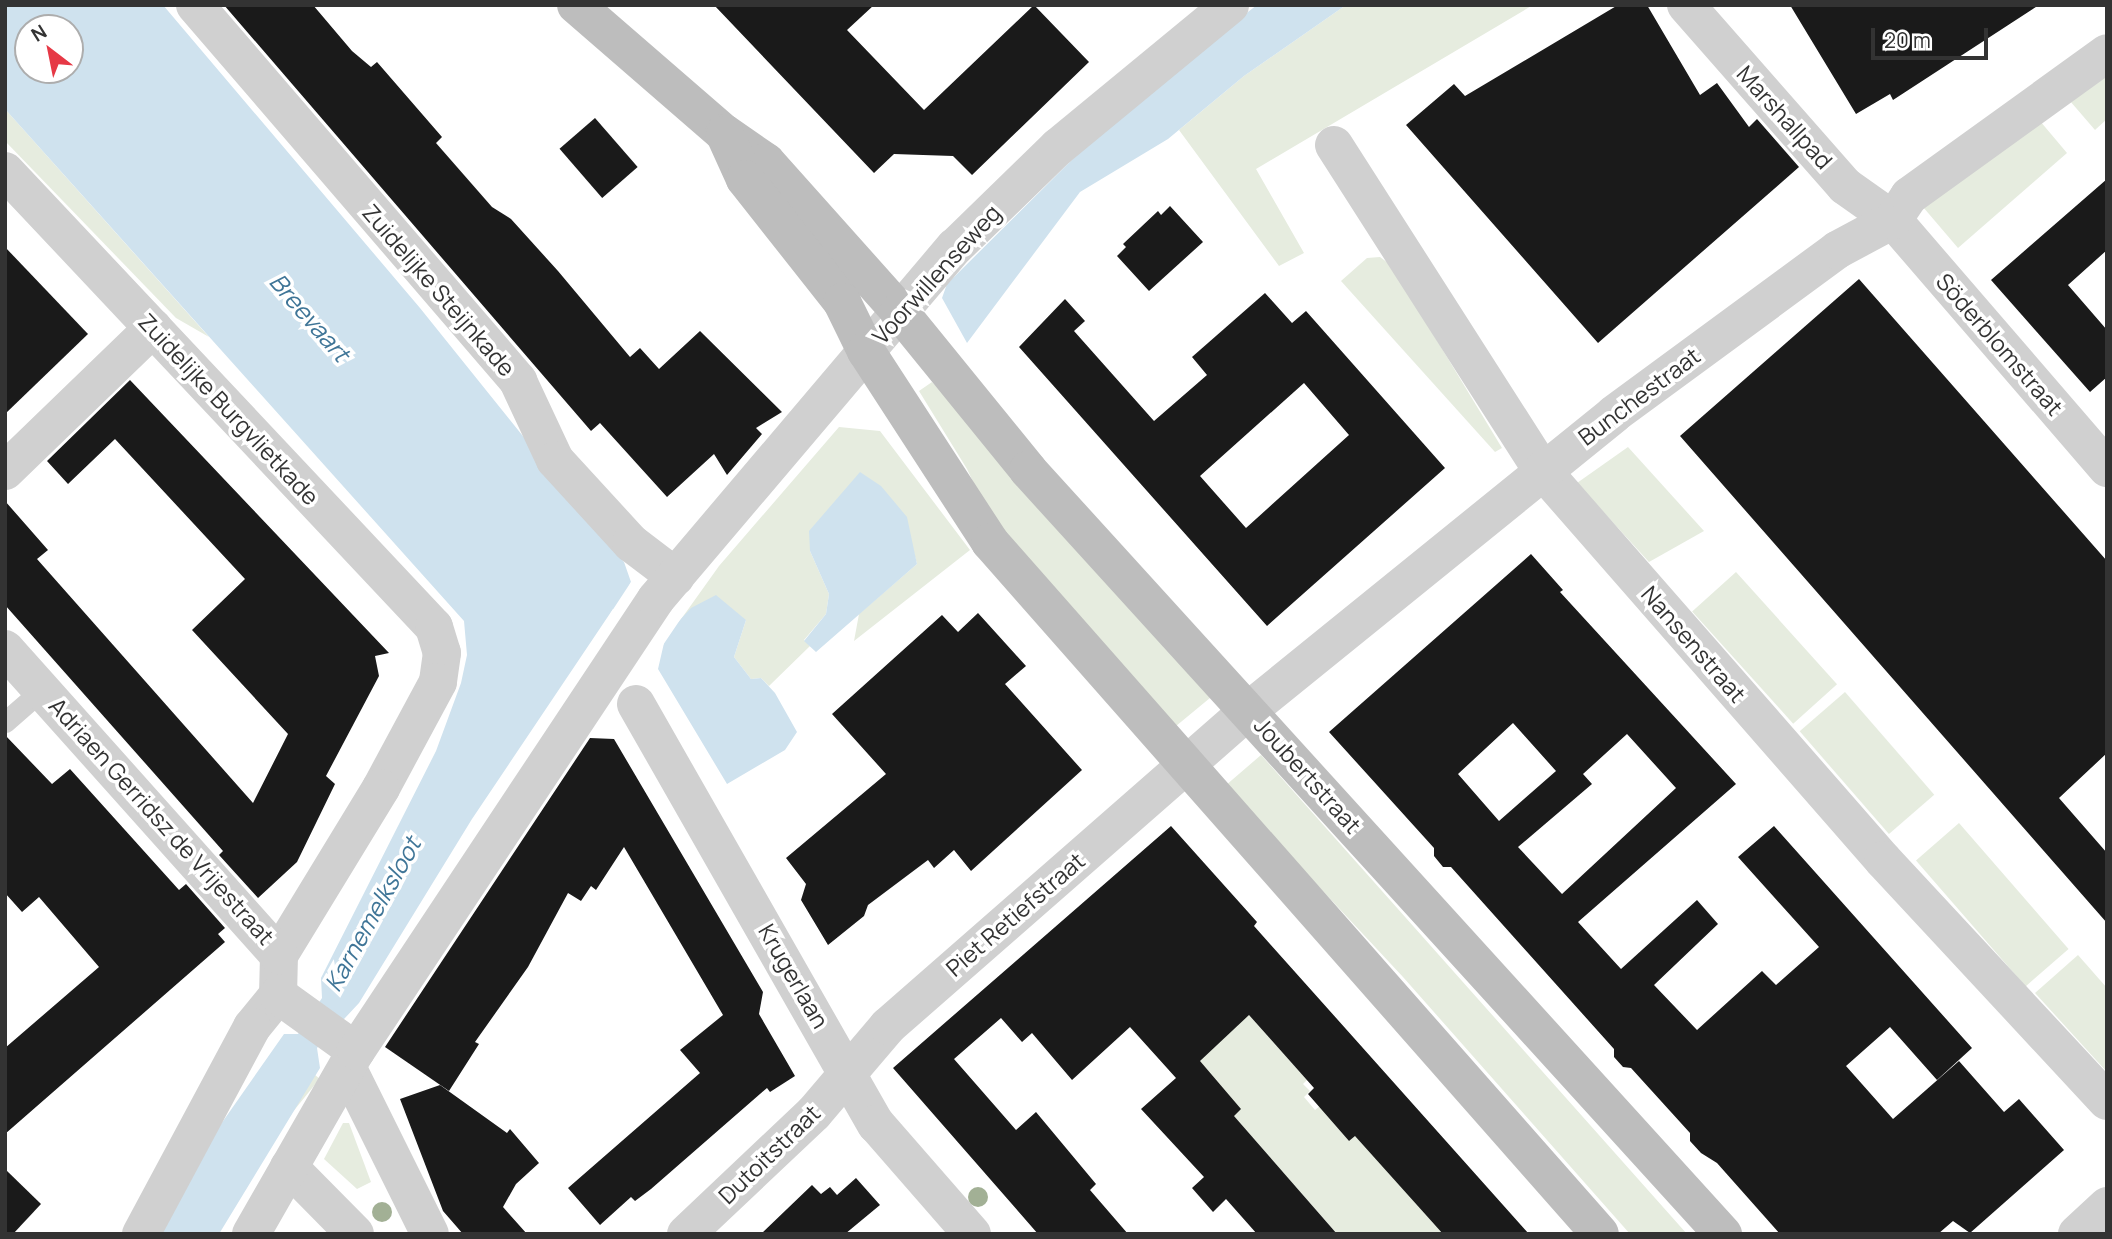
<!DOCTYPE html>
<meta charset="utf-8">
<style>
body{margin:0}
#map{position:relative;width:2112px;height:1239px;overflow:hidden;background:#fff;font-family:Manrope,sans-serif}
div>[style]{position:absolute}
[style*='--x']{left:calc(var(--x)*1px);top:calc(var(--y)*1px);width:calc(var(--w)*1px);rotate:calc(var(--a)*1deg)}
.green>*{inset:0;background:#e6ecdf;transform-origin:0 0}
.water>*{inset:0;background:#cfe2ee}
.pier>*{inset:0;background:#fff}
.building>*{inset:0;background:#1a1a1a;transform-origin:0 0}
.lane>*{height:21px;margin:-10.5px;padding:0 10.5px;transform-origin:10.5px;border-radius:10.5px;background:#d0d0d0}
.street>*{height:38px;margin:-19px;padding:0 19px;transform-origin:19px;border-radius:19px;background:#d0d0d0}
.secondary>*{height:38px;margin:-19px;padding:0 19px;transform-origin:19px;border-radius:19px;background:#bdbdbd}
.trees>*{width:20px;height:20px;margin:-10px;border-radius:50%;background:#a2b095}
span{translate:-50% -50%;white-space:nowrap;text-align:center;line-height:1.15;-webkit-text-stroke:7px #fff;paint-order:stroke}
.street-label{font-size:23px;color:#333}
.water-label{font-size:24px;color:#3f7597;font-style:italic}
.frame{position:absolute;inset:0;border:7px solid #333;pointer-events:none}
.north{position:absolute;left:14px;top:14px;width:70px;height:70px;box-sizing:border-box;background:#fff;border:2px solid #adadad;border-radius:50%;rotate:328deg;font-size:19px;font-weight:700;line-height:28px;text-align:center;color:#333}
.north::after{content:'';display:block;margin:auto;width:24px;height:32px;background:#e63946;clip-path:polygon(50% 0,100% 100%,50% 72%,0 100%)}
.scale{position:absolute;left:1871px;top:28px;width:117px;height:32px;box-sizing:border-box;border:4px solid #333;border-top:0;padding-left:9px;font-size:21px;line-height:24px;white-space:nowrap;color:#333;-webkit-text-stroke:5px #fff;paint-order:stroke}
</style>
<div id="map">
<div class="green">
<div style="clip-path:polygon(1346px 5px,1533px 5px,1256px 169px,1304px 253px,1279px 266px,1179px 130px,1244px 76px)"></div>
<div style="clip-path:polygon(2107px 74px,2107px 119px,2095px 130px,2070px 101px)"></div>
<div style="clip-path:polygon(5px 109px,209px 337px,176px 318px,5px 141px)"></div>
<div style="clip-path:polygon(2040px 121px,2067px 153px,1958px 248px,1923px 207px)"></div>
<div style="clip-path:polygon(1380px 257px,1392px 266px,1502px 448px,1495px 452px,1341px 281px,1367px 258px)"></div>
<div style="clip-path:polygon(932px 382px,1216px 693px,1170px 731px,992px 521px,967px 469px,919px 391px)"></div>
<div style="clip-path:polygon(839px 427px,880px 431px,970px 550px,854px 641px,859px 614px,917px 564px,913px 549px,810px 551px,829px 594px,826px 614px,804px 640px,810px 646px,769px 686px,761px 678px,751px 679px,734px 657px,746px 620px,679px 622px,719px 566px)"></div>
<div style="clip-path:polygon(1628px 447px,1704px 531px,1649px 562px,1577px 483px)"></div>
<div style="left:1736px;top:572px;width:151px;height:59px;rotate:48deg"></div>
<div style="left:1845px;top:692px;width:136px;height:60px;rotate:49deg"></div>
<div style="clip-path:polygon(1261px 755px,1687px 1234px,1630px 1234px,1403px 977px,1225px 786px)"></div>
<div style="left:1959px;top:823px;width:167px;height:57px;rotate:49deg"></div>
<div style="clip-path:polygon(2078px 955px,2107px 988px,2107px 1072px,2035px 993px)"></div>
<div style="clip-path:polygon(1076px 978px,1249px 1015px,1307px 1080px,1303px 1084px,1310px 1091px,1304px 1097px,1315px 1110px,1326px 1101px,1329px 1118px,1349px 1141px,1356px 1135px,1434px 1224px,1459px 1234px,1337px 1234px,1149px 1019px,1135px 1032px)"></div>
<div style="left:315px;top:1075px;width:6px;height:185px;rotate:39deg"></div>
<div style="clip-path:polygon(343px 1123px,349px 1123px,371px 1182px,357px 1189px,324px 1159px)"></div>
</div>
<div class="water">
<div style="clip-path:polygon(evenodd,5px 5px,163px 5px,420px 308px,624px 562px,631px 582px,627px 590px,678px 622px,691px 608px,716px 595px,746px 620px,734px 657px,751px 679px,761px 678px,775px 693px,797px 732px,785px 750px,727px 784px,658px 669px,664px 643px,613px 609px,472px 819px,359px 1003px,317px 1048px,320px 1068px,219px 1234px,160px 1234px,214px 1134px,284px 1034px,298px 1034px,322px 998px,321px 978px,436px 751px,461px 683px,467px 655px,464px 621px,5px 109px,5px 5px,28px 28px,70px 28px,70px 70px,28px 70px,28px 28px)"></div>
<div style="clip-path:polygon(1257px 5px,1346px 5px,1244px 76px,1168px 139px,1080px 192px,967px 343px,942px 298px,947px 284px,1128px 104px)"></div>
<div style="clip-path:polygon(860px 472px,881px 486px,907px 517px,917px 564px,816px 652px,804px 641px,826px 614px,829px 594px,810px 551px,809px 531px)"></div>
</div>
<div class="pier">
<div style="clip-path:polygon(631px 582px,632px 588px,682px 617px,661px 648px,610px 614px)"></div>
</div>
<div class="building">
<div style="clip-path:polygon(224px 5px,313px 5px,352px 51px,371px 67px,377px 62px,442px 137px,436px 143px,492px 207px,511px 219px,558px 271px,630px 357px,640px 348px,659px 369px,700px 331px,782px 412px,756px 428px,762px 434px,727px 475px,714px 454px,667px 497px,600px 423px,591px 431px)"></div>
<div style="clip-path:polygon(714px 5px,874px 5px,847px 30px,924px 110px,1034px 5px,1089px 62px,972px 175px,953px 156px,923px 155px,894px 154px,874px 173px)"></div>
<div style="clip-path:polygon(1618px 5px,1647px 5px,1700px 95px,1717px 83px,1749px 127px,1757px 119px,1799px 167px,1598px 343px,1406px 125px,1454px 84px,1465px 96px)"></div>
<div style="clip-path:polygon(1790px 5px,2039px 5px,1893px 100px,1890px 94px,1856px 114px)"></div>
<div style="left:595px;top:118px;width:65px;height:47px;rotate:49deg"></div>
<div style="clip-path:polygon(2107px 179px,2107px 250px,2068px 285px,2107px 330px,2107px 377px,2090px 392px,1991px 280px)"></div>
<div style="clip-path:polygon(1170px 206px,1203px 242px,1149px 291px,1117px 256px,1126px 247px,1123px 244px,1158px 211px,1161px 215px)"></div>
<div style="clip-path:polygon(5px 247px,88px 334px,5px 414px)"></div>
<div style="clip-path:polygon(1859px 279px,2107px 561px,2107px 753px,2059px 798px,2107px 853px,2107px 923px,1680px 436px)"></div>
<div style="clip-path:polygon(evenodd,1265px 293px,1292px 323px,1306px 311px,1445px 468px,1267px 626px,1019px 347px,1065px 299px,1085px 321px,1074px 331px,1154px 421px,1207px 375px,1192px 357px,1265px 293px,1304px 383px,1349px 435px,1246px 528px,1200px 476px,1304px 383px)"></div>
<div style="clip-path:polygon(130px 380px,389px 653px,375px 656px,379px 676px,326px 776px,335px 784px,297px 862px,258px 898px,219px 855px,223px 851px,5px 605px,5px 501px,48px 550px,37px 559px,253px 803px,288px 734px,192px 630px,245px 579px,115px 439px,68px 484px,47px 461px)"></div>
<div style="clip-path:polygon(evenodd,1531px 554px,1563px 590px,1560px 592px,1736px 784px,1578px 922px,1621px 969px,1697px 900px,1718px 924px,1654px 985px,1697px 1030px,1762px 971px,1776px 985px,1819px 947px,1738px 857px,1774px 826px,1972px 1048px,1937px 1080px,1890px 1027px,1846px 1066px,1893px 1119px,1959px 1061px,2004px 1112px,2019px 1099px,2064px 1150px,1970px 1233px,1953px 1221px,1938px 1234px,1780px 1234px,1717px 1163px,1701px 1153px,1690px 1141px,1690px 1133px,1631px 1068px,1623px 1067px,1614px 1057px,1614px 1049px,1451px 867px,1443px 867px,1434px 856px,1434px 848px,1329px 732px,1531px 554px,1513px 723px,1556px 771px,1499px 821px,1458px 774px,1513px 723px,1531px 554px,1627px 734px,1676px 788px,1562px 894px,1518px 847px,1592px 784px,1583px 774px,1627px 734px)"></div>
<div style="clip-path:polygon(978px 613px,1026px 666px,1005px 684px,1082px 770px,971px 871px,954px 850px,934px 868px,928px 860px,868px 905px,864px 916px,828px 945px,801px 900px,806px 884px,786px 858px,886px 774px,832px 714px,942px 615px,958px 632px)"></div>
<div style="clip-path:polygon(5px 735px,52px 784px,70px 769px,179px 890px,186px 884px,225px 928px,218px 934px,225px 942px,5px 1134px,5px 1048px,99px 967px,39px 897px,22px 912px,5px 893px)"></div>
<div style="clip-path:polygon(590px 738px,614px 739px,763px 992px,759px 1014px,795px 1076px,770px 1092px,767px 1088px,651px 1189px,635px 1201px,631px 1197px,600px 1225px,568px 1188px,700px 1073px,680px 1050px,723px 1015px,624px 847px,596px 890px,591px 886px,581px 901px,568px 893px,528px 967px,475px 1042px,479px 1044px,449px 1091px,385px 1047px)"></div>
<div style="clip-path:polygon(1171px 826px,1257px 922px,1254px 926px,1529px 1234px,1443px 1234px,1355px 1136px,1349px 1141px,1308px 1094px,1314px 1088px,1249px 1015px,1200px 1061px,1241px 1109px,1234px 1116px,1337px 1234px,1257px 1234px,1226px 1199px,1213px 1212px,1192px 1188px,1204px 1177px,1141px 1109px,1176px 1078px,1130px 1027px,1072px 1080px,1032px 1033px,1022px 1042px,1001px 1018px,954px 1059px,1016px 1130px,1036px 1112px,1096px 1184px,1090px 1190px,1128px 1234px,1038px 1234px,893px 1068px)"></div>
<div style="clip-path:polygon(440px 1085px,507px 1133px,510px 1129px,539px 1163px,516px 1184px,503px 1207px,527px 1234px,463px 1234px,443px 1211px,400px 1099px)"></div>
<div style="clip-path:polygon(5px 1169px,41px 1204px,13px 1234px,5px 1234px)"></div>
<div style="clip-path:polygon(856px 1178px,880px 1205px,845px 1234px,761px 1234px,812px 1185px,821px 1194px,830px 1187px,837px 1195px)"></div>
</div>
<div class="lane">
<div style="--x:5;--y:722;--w:52;--a:-41.1"></div>
</div>
<div class="street">
<div style="--x:195;--y:5;--w:496;--a:49.3"></div>
<div style="--x:518;--y:381;--w:87;--a:64.9"></div>
<div style="--x:555;--y:460;--w:113;--a:47.5"></div>
<div style="--x:631;--y:543;--w:56;--a:37.1"></div>
<div style="--x:1686;--y:5;--w:241;--a:48.7"></div>
<div style="--x:1845;--y:186;--w:59;--a:35.3"></div>
<div style="--x:1893;--y:220;--w:328;--a:49.2"></div>
<div style="--x:1334;--y:145;--w:386;--a:57.4"></div>
<div style="--x:1542;--y:470;--w:518;--a:48.83"></div>
<div style="--x:1883;--y:860;--w:329;--a:47.1"></div>
<div style="--x:5;--y:171;--w:626;--a:46.75"></div>
<div style="--x:434;--y:627;--w:27;--a:73"></div>
<div style="--x:442;--y:653;--w:29;--a:98"></div>
<div style="--x:438;--y:682;--w:120;--a:118.3"></div>
<div style="--x:381;--y:788;--w:196;--a:121.4"></div>
<div style="--x:279;--y:955;--w:40;--a:91.4"></div>
<div style="--x:278;--y:995;--w:41;--a:129.1"></div>
<div style="--x:252;--y:1027;--w:235;--a:118.2"></div>
<div style="--x:5;--y:471;--w:206;--a:-44"></div>
<div style="--x:5;--y:649;--w:411;--a:48.2"></div>
<div style="--x:636;--y:704;--w:484;--a:60.3"></div>
<div style="--x:876;--y:1124;--w:146;--a:48.9"></div>
<div style="--x:278;--y:995;--w:96;--a:35.7"></div>
<div style="--x:348;--y:1069;--w:184;--a:63.6"></div>
<div style="--x:289;--y:1167;--w:94;--a:45.4"></div>
<div style="--x:251;--y:1234;--w:211;--a:-60.2"></div>
<div style="--x:356;--y:1051;--w:542;--a:-56.43"></div>
<div style="--x:656;--y:599;--w:462;--a:-49.7"></div>
<div style="--x:955;--y:247;--w:144;--a:-44.2"></div>
<div style="--x:1058;--y:147;--w:223;--a:-39.5"></div>
<div style="--x:686;--y:1234;--w:176;--a:-43.4"></div>
<div style="--x:814;--y:1113;--w:114;--a:-49.6"></div>
<div style="--x:888;--y:1026;--w:480;--a:-41.2"></div>
<div style="--x:1249;--y:710;--w:470;--a:-39"></div>
<div style="--x:1614;--y:414;--w:277;--a:-36.3"></div>
<div style="--x:1837;--y:250;--w:64;--a:-28.2"></div>
<div style="--x:1893;--y:220;--w:29;--a:-56"></div>
<div style="--x:1909;--y:196;--w:244;--a:-35.8"></div>
<div style="--x:2077;--y:1234;--w:41;--a:-43"></div>
</div>
<div class="secondary">
<div style="--x:576;--y:5;--w:196;--a:40.9"></div>
<div style="--x:724;--y:133;--w:51;--a:34.6"></div>
<div style="--x:766;--y:162;--w:200;--a:48.2"></div>
<div style="--x:899;--y:311;--w:205;--a:50.9"></div>
<div style="--x:1028;--y:470;--w:1033;--a:47.71"></div>
<div style="--x:725;--y:135;--w:48;--a:65.6"></div>
<div style="--x:745;--y:179;--w:157;--a:51.7"></div>
<div style="--x:842;--y:302;--w:55;--a:63.9"></div>
<div style="--x:866;--y:351;--w:228;--a:57"></div>
<div style="--x:990;--y:542;--w:922;--a:48.6"></div>
</div>
<div class="trees">
<div style="left:978px;top:1197px"></div>
<div style="left:382px;top:1212px"></div>
</div>
<div class="street-label">
<span style="left:1785px;top:117px;rotate:48deg">Marshallpad</span>
<span style="left:936px;top:274px;rotate:-48deg">Voorwillenseweg</span>
<span style="left:439px;top:290px;rotate:49deg">Zuidelijke Steijnkade</span>
<span style="left:2000px;top:344px;rotate:49deg">Söderblomstraat</span>
<span style="left:1639px;top:396px;rotate:-37deg">Bunchestraat</span>
<span style="left:229px;top:409px;rotate:47deg">Zuidelijke Burgvlietkade</span>
<span style="left:1694px;top:644px;rotate:49deg">Nansenstraat</span>
<span style="left:1308px;top:775px;rotate:48deg">Joubertstraat</span>
<span style="left:162px;top:821px;rotate:48deg">Adriaen Gerridsz de Vrijestraat</span>
<span style="left:1015px;top:914px;rotate:-41deg">Piet Retiefstraat</span>
<span style="left:794px;top:976px;rotate:60deg">Krugerlaan</span>
<span style="left:769px;top:1154px;rotate:-44deg">Dutoitstraat</span>
</div>
<div class="water-label">
<span style="left:310px;top:317px;rotate:49deg">Breevaart</span>
<span style="left:372px;top:914px;rotate:-61deg">Karnemelksloot</span>
</div>
<div class="frame"></div>
<div class="north">N</div>
<div class="scale">20 m</div>
</div>
